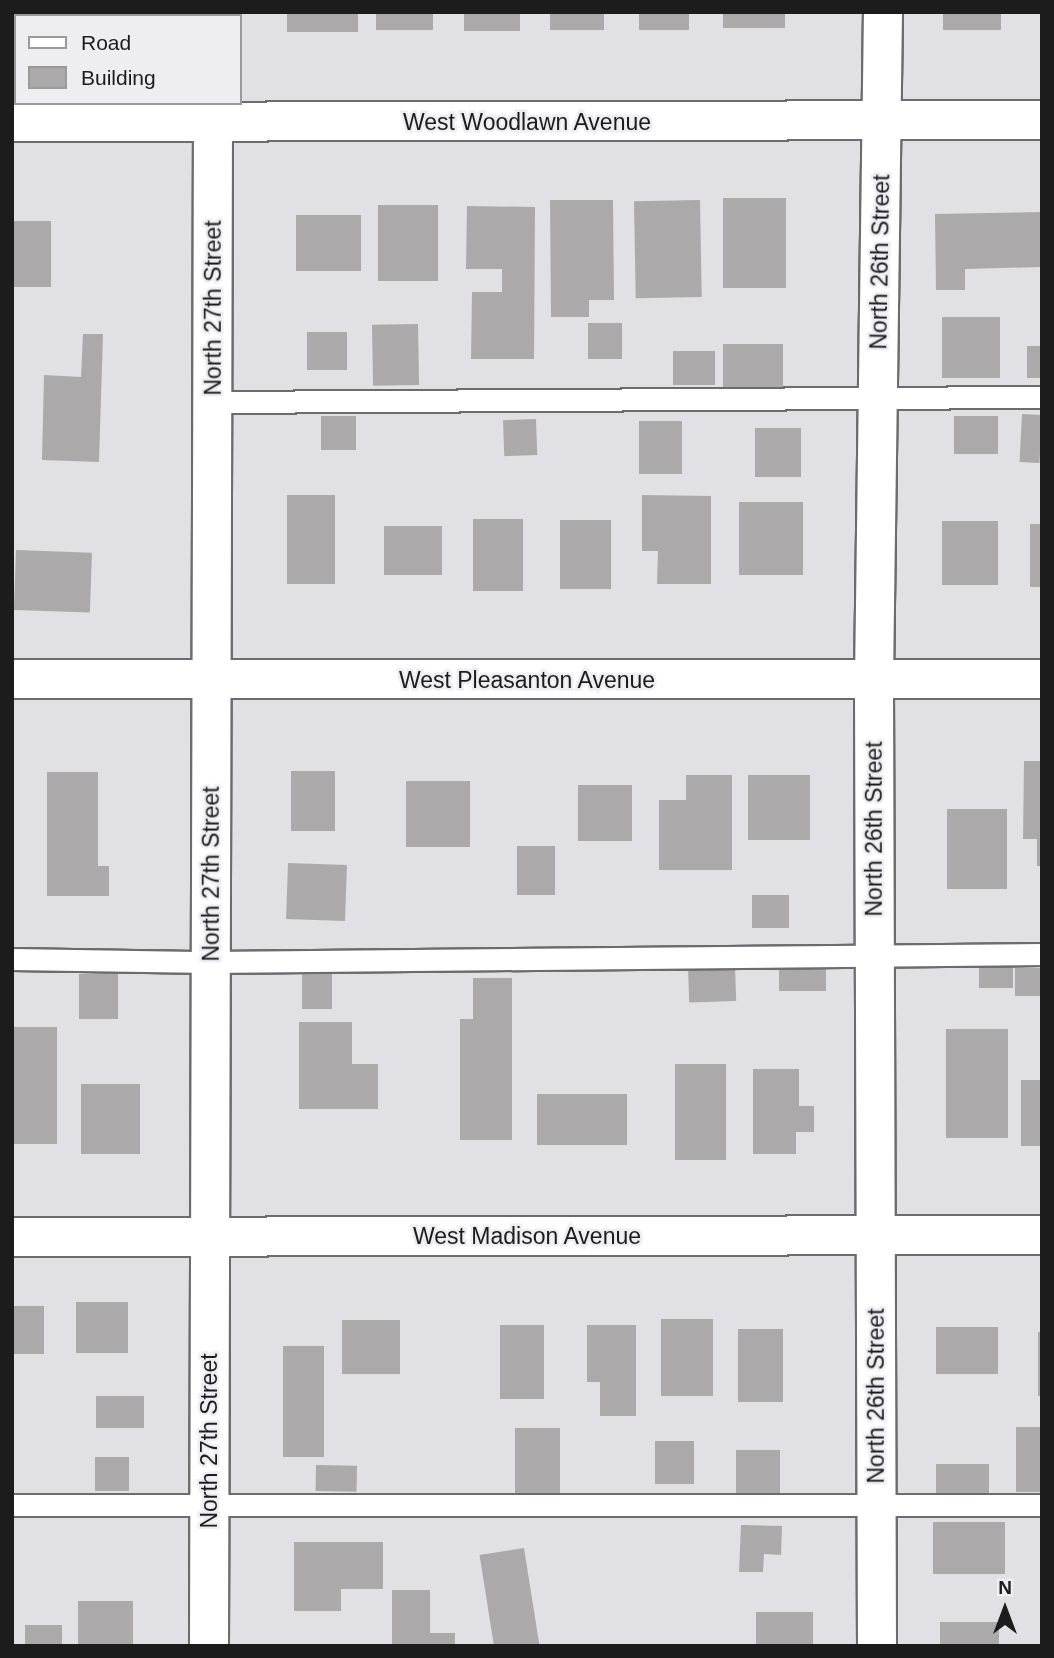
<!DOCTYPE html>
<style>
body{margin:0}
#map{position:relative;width:1054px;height:1658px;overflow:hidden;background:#e0e0e5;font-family:Helvetica,sans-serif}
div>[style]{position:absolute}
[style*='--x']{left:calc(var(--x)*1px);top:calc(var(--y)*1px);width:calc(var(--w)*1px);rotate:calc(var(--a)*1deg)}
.building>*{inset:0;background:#aca9ab;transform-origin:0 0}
.roads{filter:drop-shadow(2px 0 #6c6c6f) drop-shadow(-2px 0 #6c6c6f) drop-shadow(0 2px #6c6c6f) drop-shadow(0 -2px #6c6c6f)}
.service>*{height:21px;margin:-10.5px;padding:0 10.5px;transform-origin:10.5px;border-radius:10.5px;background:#fff}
.minor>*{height:38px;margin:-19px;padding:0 19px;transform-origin:19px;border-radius:19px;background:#fff}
.tertiary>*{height:38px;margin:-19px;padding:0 19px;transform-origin:19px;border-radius:19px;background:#fff}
span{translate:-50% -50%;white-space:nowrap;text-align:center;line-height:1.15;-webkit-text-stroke:5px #eeeef2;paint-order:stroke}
.street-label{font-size:23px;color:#1c1c1d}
.frame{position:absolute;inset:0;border:14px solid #1c1c1d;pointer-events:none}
.legend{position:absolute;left:14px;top:14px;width:228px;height:91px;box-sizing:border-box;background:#eeeef2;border:2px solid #9a9a9d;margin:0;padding:9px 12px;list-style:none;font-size:21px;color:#1c1c1d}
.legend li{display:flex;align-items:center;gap:14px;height:35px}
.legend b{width:35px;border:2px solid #9a9a9d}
.north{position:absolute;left:970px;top:1574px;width:70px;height:70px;-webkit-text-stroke:5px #eeeef2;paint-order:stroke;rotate:0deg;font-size:19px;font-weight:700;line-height:28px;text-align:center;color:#1c1c1d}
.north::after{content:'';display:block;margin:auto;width:24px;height:32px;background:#1c1c1d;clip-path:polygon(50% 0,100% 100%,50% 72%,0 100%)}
</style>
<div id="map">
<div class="building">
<div style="clip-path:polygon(12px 12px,28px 12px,16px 16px,16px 47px)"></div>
<div style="left:287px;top:12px;width:71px;height:20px"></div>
<div style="left:376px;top:12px;width:57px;height:18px"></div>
<div style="left:464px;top:12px;width:56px;height:19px"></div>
<div style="left:550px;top:12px;width:54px;height:18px"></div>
<div style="left:639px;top:12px;width:50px;height:18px"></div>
<div style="left:723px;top:12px;width:62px;height:16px"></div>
<div style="left:943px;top:12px;width:58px;height:18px"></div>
<div style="left:723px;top:198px;width:63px;height:90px"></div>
<div style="clip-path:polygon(550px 200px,613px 200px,614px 300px,589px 300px,589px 317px,551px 317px)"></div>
<div style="left:700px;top:200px;width:97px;height:66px;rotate:89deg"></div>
<div style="left:378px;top:205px;width:60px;height:76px"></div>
<div style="clip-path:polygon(467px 206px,535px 207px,534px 359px,471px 359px,472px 292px,502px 292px,502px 269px,466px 269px)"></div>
<div style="clip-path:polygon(1042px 212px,1042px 267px,965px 269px,965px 290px,936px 290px,935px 214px)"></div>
<div style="left:296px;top:215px;width:65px;height:56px"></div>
<div style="left:12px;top:221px;width:39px;height:66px"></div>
<div style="left:942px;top:317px;width:58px;height:61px"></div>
<div style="left:622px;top:323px;width:36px;height:34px;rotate:90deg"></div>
<div style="left:418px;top:324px;width:61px;height:46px;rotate:89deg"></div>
<div style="left:307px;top:332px;width:40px;height:38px"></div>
<div style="clip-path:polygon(83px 334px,103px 334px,99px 462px,42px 460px,44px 375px,81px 377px)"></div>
<div style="left:723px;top:344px;width:60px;height:43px"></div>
<div style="left:1027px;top:346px;width:15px;height:32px"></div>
<div style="left:673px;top:351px;width:42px;height:34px"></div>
<div style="left:1022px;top:414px;width:20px;height:48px;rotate:3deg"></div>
<div style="left:321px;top:416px;width:35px;height:34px"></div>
<div style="left:954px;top:416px;width:44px;height:38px"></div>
<div style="left:536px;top:419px;width:36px;height:33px;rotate:88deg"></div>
<div style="left:639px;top:421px;width:43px;height:53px"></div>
<div style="left:755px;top:428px;width:46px;height:49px"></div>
<div style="left:287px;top:495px;width:48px;height:89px"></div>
<div style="clip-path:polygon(642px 495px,711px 496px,711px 584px,657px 584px,658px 551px,642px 551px)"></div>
<div style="left:739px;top:502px;width:64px;height:73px"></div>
<div style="left:473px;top:519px;width:50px;height:72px"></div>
<div style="left:560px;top:520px;width:51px;height:69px"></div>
<div style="left:942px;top:521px;width:56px;height:64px"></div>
<div style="left:1030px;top:524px;width:12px;height:63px"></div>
<div style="left:384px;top:526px;width:58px;height:49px"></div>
<div style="left:16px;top:550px;width:76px;height:60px;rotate:2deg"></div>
<div style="clip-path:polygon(1024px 761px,1042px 761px,1042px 866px,1037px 866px,1037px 839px,1023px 839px)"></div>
<div style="left:291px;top:771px;width:44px;height:60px"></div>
<div style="clip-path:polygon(47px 772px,98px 772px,98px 866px,109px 866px,109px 896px,47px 896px)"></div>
<div style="clip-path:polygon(686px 775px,732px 775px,732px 870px,659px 870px,659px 800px,686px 800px)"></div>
<div style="left:748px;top:775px;width:62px;height:65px"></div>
<div style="left:406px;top:781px;width:64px;height:66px"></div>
<div style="left:578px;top:785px;width:54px;height:56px"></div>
<div style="left:947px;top:809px;width:60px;height:80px"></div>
<div style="left:517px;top:846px;width:38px;height:49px"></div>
<div style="left:288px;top:863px;width:59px;height:56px;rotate:2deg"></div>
<div style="left:752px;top:895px;width:37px;height:33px"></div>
<div style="left:779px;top:965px;width:47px;height:26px"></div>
<div style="left:1013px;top:965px;width:23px;height:34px;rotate:90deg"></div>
<div style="left:735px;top:966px;width:35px;height:47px;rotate:88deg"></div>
<div style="left:1015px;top:968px;width:27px;height:28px"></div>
<div style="left:302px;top:970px;width:30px;height:39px"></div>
<div style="left:79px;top:974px;width:39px;height:45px"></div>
<div style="clip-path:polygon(473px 978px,512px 978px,512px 1140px,460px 1140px,460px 1019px,473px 1019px)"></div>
<div style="clip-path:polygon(299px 1022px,352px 1022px,352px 1064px,378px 1064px,378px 1109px,299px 1109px)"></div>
<div style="left:12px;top:1027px;width:45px;height:117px"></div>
<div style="left:946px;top:1029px;width:62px;height:109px"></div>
<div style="left:675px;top:1064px;width:51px;height:96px"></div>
<div style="clip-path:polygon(753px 1069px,799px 1069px,799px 1106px,814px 1106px,814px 1132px,796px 1132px,796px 1154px,753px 1154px)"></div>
<div style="left:1021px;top:1080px;width:21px;height:66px"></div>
<div style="left:81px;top:1084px;width:59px;height:70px"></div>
<div style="left:537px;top:1094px;width:90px;height:51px"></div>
<div style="left:76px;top:1302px;width:52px;height:51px"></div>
<div style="left:12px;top:1306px;width:32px;height:48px"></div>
<div style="left:661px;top:1319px;width:52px;height:77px"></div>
<div style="left:342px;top:1320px;width:58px;height:54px"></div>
<div style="left:500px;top:1325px;width:44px;height:74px"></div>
<div style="clip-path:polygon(587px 1325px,636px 1325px,636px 1416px,600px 1416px,600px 1382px,587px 1382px)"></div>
<div style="left:936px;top:1327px;width:62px;height:47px"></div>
<div style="left:738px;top:1329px;width:45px;height:73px"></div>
<div style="left:1038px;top:1332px;width:4px;height:64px"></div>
<div style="left:283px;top:1346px;width:41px;height:111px"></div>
<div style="left:96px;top:1396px;width:48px;height:32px"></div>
<div style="left:1016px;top:1427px;width:26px;height:65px"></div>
<div style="left:515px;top:1428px;width:45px;height:65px"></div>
<div style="left:655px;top:1441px;width:39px;height:43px"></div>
<div style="left:736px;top:1450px;width:44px;height:44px"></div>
<div style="left:95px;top:1457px;width:34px;height:34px"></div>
<div style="left:936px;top:1464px;width:53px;height:33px"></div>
<div style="left:316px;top:1465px;width:41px;height:26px;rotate:1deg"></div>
<div style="left:933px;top:1522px;width:72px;height:52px"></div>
<div style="clip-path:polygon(741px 1525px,782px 1526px,781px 1555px,764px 1554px,763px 1572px,739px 1572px)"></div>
<div style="clip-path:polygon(294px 1542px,383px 1542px,383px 1589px,341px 1589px,341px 1611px,294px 1611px)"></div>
<div style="left:524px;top:1548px;width:99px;height:45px;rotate:81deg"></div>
<div style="clip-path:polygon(392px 1590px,430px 1590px,430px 1633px,455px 1633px,455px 1646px,392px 1646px)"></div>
<div style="left:78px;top:1601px;width:55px;height:45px"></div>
<div style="left:756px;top:1612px;width:57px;height:34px"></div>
<div style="left:940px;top:1622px;width:59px;height:24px"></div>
<div style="left:25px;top:1625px;width:37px;height:21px"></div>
</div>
<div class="roads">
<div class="service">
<div style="--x:213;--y:402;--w:829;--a:-0.35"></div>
<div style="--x:12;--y:959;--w:199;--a:0.9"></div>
<div style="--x:211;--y:962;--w:831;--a:-0.55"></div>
<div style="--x:12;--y:1505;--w:1030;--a:0"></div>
</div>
<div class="minor">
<div style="--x:12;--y:122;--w:1030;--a:-0.11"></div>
<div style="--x:12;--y:679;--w:1030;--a:0"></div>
<div style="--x:12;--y:1237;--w:1030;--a:-0.11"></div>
<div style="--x:877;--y:1646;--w:966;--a:-90.18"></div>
<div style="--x:874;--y:680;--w:668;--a:-89.23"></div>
</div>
<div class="tertiary">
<div style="--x:214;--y:16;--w:4;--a:-90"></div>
<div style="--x:209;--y:1646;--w:1543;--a:-89.85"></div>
</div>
</div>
<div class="street-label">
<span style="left:527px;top:122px">West Woodlawn Avenue</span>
<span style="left:880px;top:262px;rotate:-89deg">North 26th Street</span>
<span style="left:213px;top:308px;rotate:-90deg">North 27th Street</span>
<span style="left:527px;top:680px">West Pleasanton Avenue</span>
<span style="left:874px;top:829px;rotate:-90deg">North 26th Street</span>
<span style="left:211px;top:874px;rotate:-90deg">North 27th Street</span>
<span style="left:527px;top:1236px">West Madison Avenue</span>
<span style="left:876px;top:1396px;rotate:-90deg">North 26th Street</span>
<span style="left:209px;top:1441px;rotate:-90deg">North 27th Street</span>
</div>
<div class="frame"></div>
<ul class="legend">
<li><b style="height:9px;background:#fff"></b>Road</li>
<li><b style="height:19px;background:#aca9ab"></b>Building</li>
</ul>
<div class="north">N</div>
</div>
